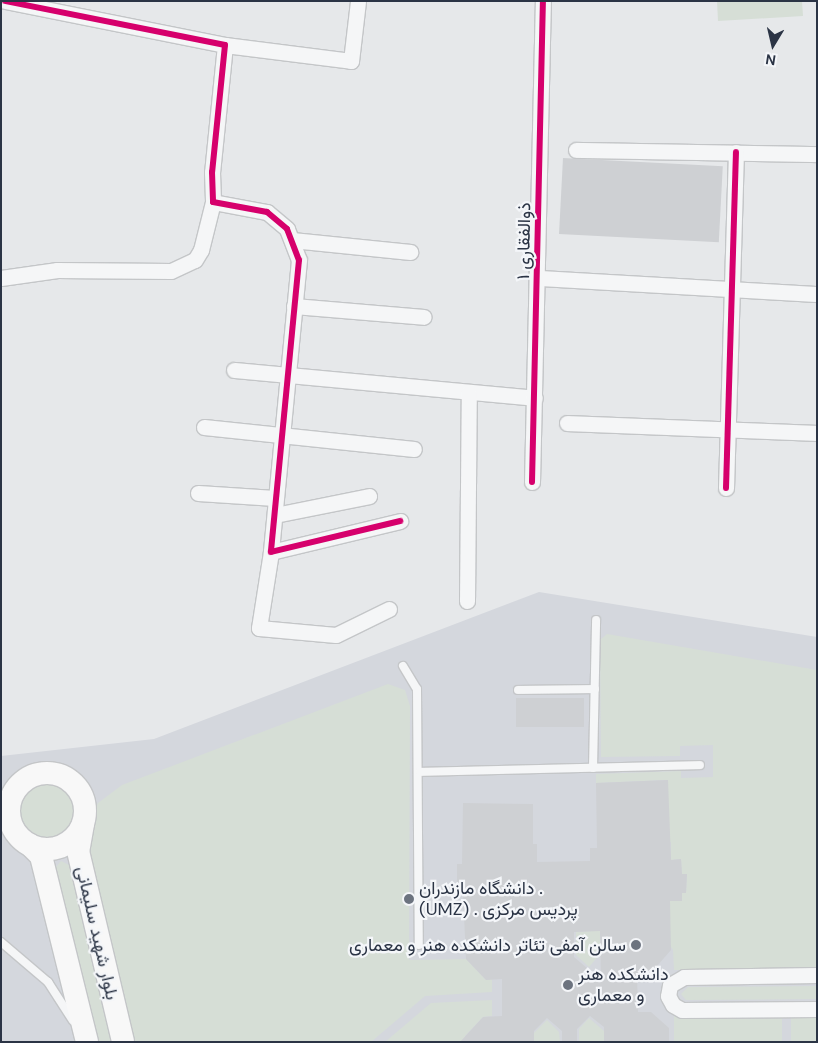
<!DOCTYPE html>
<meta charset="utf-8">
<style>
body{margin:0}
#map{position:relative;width:818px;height:1043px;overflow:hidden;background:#e6e8ea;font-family:"DM Sans",Vazirmatn,sans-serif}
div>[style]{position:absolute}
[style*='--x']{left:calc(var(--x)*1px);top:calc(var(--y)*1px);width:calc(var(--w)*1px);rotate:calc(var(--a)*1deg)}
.built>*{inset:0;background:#d4d7dd}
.green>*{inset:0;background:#d6ded6;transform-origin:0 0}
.round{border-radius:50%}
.building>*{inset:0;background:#ced0d3;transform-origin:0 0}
.roads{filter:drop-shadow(1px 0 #c4c6c8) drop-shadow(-1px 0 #c4c6c8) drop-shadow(0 1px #c4c6c8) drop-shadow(0 -1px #c4c6c8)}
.lane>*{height:8px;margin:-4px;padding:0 4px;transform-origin:4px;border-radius:4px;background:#f5f6f7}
.street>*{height:15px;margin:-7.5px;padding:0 7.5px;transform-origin:7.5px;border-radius:7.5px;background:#f5f6f7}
.secondary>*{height:22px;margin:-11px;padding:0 11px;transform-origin:11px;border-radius:11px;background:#f8f8f8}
.secondary>.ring{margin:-11px;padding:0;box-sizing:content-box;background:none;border:22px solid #f8f8f8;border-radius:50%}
.cycleway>*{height:6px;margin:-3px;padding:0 3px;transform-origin:3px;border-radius:3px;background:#d6006c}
.dots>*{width:14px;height:14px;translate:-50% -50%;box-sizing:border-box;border:2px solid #f4f6f9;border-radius:50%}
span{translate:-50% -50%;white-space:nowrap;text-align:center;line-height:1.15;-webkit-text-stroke:4.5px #f4f6f9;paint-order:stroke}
.street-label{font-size:18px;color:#2b3445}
.poi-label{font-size:18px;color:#2b3445}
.left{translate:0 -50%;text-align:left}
.right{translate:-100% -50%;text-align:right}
.frame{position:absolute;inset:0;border:2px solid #2b3445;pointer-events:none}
.north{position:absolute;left:748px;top:20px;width:50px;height:50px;-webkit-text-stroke:4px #f4f6f9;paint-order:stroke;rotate:189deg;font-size:14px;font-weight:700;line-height:20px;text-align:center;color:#2b3445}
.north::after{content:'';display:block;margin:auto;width:18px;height:22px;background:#2b3445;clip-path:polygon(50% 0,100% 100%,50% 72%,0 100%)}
</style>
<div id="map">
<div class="built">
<div style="clip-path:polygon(539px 592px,817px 637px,817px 1042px,1px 1042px,1px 756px,154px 739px)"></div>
</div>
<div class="green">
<div style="clip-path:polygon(717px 1px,802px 1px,803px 16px,718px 21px)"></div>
<div style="clip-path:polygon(607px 634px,817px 670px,817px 969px,674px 970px,673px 950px,646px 908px,670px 907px,670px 901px,681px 901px,682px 893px,686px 893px,687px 874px,682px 874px,681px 859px,671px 860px,671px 842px,656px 842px,668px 816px,668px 780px,596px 783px,596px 774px,681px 771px,681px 778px,713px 777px,713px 745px,680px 746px,680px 756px,601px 757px,600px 640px)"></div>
<div style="clip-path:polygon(388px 684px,405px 690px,410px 706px,409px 960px,466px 959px,486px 980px,492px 979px,492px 992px,425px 996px,371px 1042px,132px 1042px,89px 858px,89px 821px,98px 803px,122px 785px)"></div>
<div class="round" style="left:20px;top:783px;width:54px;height:54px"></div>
<div style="clip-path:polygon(61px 861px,69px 865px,112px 1042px,99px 1042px,56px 867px)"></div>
<div style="clip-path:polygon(592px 925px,600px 925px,600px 954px,589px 967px,576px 955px,576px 932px,592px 931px)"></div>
<div style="clip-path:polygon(817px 986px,817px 999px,686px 1000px,681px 994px,688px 987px)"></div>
<div style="clip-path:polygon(492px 1000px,492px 1016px,483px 1017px,465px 1036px,465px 1042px,385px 1042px,431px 1003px)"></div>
<div style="left:674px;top:1015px;width:108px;height:27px"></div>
<div style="left:791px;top:1015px;width:26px;height:27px"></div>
<div style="clip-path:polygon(589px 1018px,604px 1031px,604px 1042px,579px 1042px,579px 1029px)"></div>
<div style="clip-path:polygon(547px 1020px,559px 1032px,560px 1042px,534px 1042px,534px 1033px)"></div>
</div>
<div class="building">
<div style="left:563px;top:158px;width:160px;height:76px;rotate:3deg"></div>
<div style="left:584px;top:698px;width:29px;height:68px;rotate:90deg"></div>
<div style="clip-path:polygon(evenodd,668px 780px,671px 860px,681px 859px,682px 874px,687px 874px,686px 893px,682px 893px,682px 901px,670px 901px,671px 950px,650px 974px,637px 974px,638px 1012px,651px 1012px,669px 1028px,669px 1042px,604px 1042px,604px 1027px,590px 1016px,577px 1029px,577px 1042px,562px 1042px,562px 1031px,547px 1018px,534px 1031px,534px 1042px,460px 1042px,483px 1017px,502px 1016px,502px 979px,486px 980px,466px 959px,463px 893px,457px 893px,457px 864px,462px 864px,463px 803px,533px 804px,533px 844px,537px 844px,537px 862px,590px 861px,590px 848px,597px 848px,596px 783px,668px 780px,600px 931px,601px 980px,574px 957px,574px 932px,600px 931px)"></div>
</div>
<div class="roads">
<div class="lane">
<div style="--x:403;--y:666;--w:27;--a:59"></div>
<div style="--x:417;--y:689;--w:256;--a:89.6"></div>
<div style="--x:518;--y:690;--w:77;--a:-0.7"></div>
<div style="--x:593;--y:768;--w:148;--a:-88.8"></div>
<div style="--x:420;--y:772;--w:280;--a:-1.4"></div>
<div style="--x:1;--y:942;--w:62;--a:40.4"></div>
<div style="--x:48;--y:982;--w:46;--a:57.3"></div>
</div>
<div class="street">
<div style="--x:5;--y:1;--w:224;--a:11.3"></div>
<div style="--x:225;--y:45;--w:128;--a:95.8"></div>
<div style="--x:212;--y:172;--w:30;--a:88"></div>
<div style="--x:213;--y:202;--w:55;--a:10.5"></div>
<div style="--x:267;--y:212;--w:26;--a:40"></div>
<div style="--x:287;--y:229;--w:33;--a:69"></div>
<div style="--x:299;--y:260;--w:293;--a:95.5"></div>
<div style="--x:271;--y:552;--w:133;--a:-13.5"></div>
<div style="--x:225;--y:45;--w:127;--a:7.2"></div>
<div style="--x:351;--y:61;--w:60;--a:-83.3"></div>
<div style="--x:576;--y:150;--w:241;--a:1"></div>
<div style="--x:292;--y:240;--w:119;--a:5.8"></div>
<div style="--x:1;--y:278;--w:57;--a:-8.1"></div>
<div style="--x:57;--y:270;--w:114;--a:0.5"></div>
<div style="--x:171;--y:271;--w:26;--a:-25"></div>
<div style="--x:195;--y:260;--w:12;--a:-59"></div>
<div style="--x:201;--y:250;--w:49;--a:-76"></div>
<div style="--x:539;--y:278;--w:278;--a:3.3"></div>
<div style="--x:294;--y:306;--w:130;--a:4.8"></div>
<div style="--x:234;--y:370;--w:302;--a:5.3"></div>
<div style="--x:567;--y:423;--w:250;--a:2.3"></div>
<div style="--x:204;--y:427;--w:211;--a:6"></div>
<div style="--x:532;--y:482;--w:481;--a:-88.7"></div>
<div style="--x:726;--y:488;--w:336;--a:-88.3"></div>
<div style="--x:198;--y:493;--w:77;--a:3.7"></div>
<div style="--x:275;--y:515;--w:96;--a:-11.4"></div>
<div style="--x:271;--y:552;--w:77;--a:99"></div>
<div style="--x:259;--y:628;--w:77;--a:5.2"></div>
<div style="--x:336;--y:635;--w:59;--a:-26.1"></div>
<div style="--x:467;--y:601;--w:209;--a:-89.5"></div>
<div style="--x:817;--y:975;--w:133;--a:179.1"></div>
<div style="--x:684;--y:977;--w:16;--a:150"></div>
<div style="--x:670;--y:985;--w:11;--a:100"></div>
<div style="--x:668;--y:996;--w:10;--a:61"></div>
<div style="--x:673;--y:1005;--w:10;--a:29"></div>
<div style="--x:682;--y:1010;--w:135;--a:-0.4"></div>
</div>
<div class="secondary">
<div class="ring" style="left:9px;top:773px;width:54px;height:54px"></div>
<div style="--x:83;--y:824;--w:27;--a:100"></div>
<div style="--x:78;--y:851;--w:196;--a:76.7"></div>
<div style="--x:30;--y:845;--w:16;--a:45"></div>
<div style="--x:41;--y:856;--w:192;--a:76.1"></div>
</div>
</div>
<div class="cycleway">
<div style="--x:5;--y:1;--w:224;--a:11.3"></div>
<div style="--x:225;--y:45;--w:128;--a:95.8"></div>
<div style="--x:212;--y:172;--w:30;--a:88"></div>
<div style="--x:213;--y:202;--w:55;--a:10.5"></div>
<div style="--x:267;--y:212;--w:26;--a:40"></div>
<div style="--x:287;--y:229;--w:33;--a:69"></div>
<div style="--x:299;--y:260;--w:293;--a:95.5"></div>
<div style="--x:271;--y:552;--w:133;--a:-13.5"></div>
<div style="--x:532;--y:482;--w:481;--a:-88.7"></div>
<div style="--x:726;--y:488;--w:336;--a:-88.3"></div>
</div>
<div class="dots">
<div style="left:409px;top:899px;background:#6c737f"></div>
<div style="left:636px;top:945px;background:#6c737f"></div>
<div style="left:568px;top:985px;background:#6c737f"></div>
</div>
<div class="street-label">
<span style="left:524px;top:241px;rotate:-89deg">ذوالفقاری ۱</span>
<span style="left:97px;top:933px;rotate:77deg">بلوار شهید سلیمانی</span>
</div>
<div class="poi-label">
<span class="left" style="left:419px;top:899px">دانشگاه مازندران .<br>(UMZ) . پردیس مرکزی</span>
<span class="right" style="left:626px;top:945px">سالن آمفی تئاتر دانشکده هنر و معماری</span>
<span class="left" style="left:578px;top:985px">دانشکده هنر<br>و معماری</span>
</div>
<div class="frame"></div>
<div class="north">N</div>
</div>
